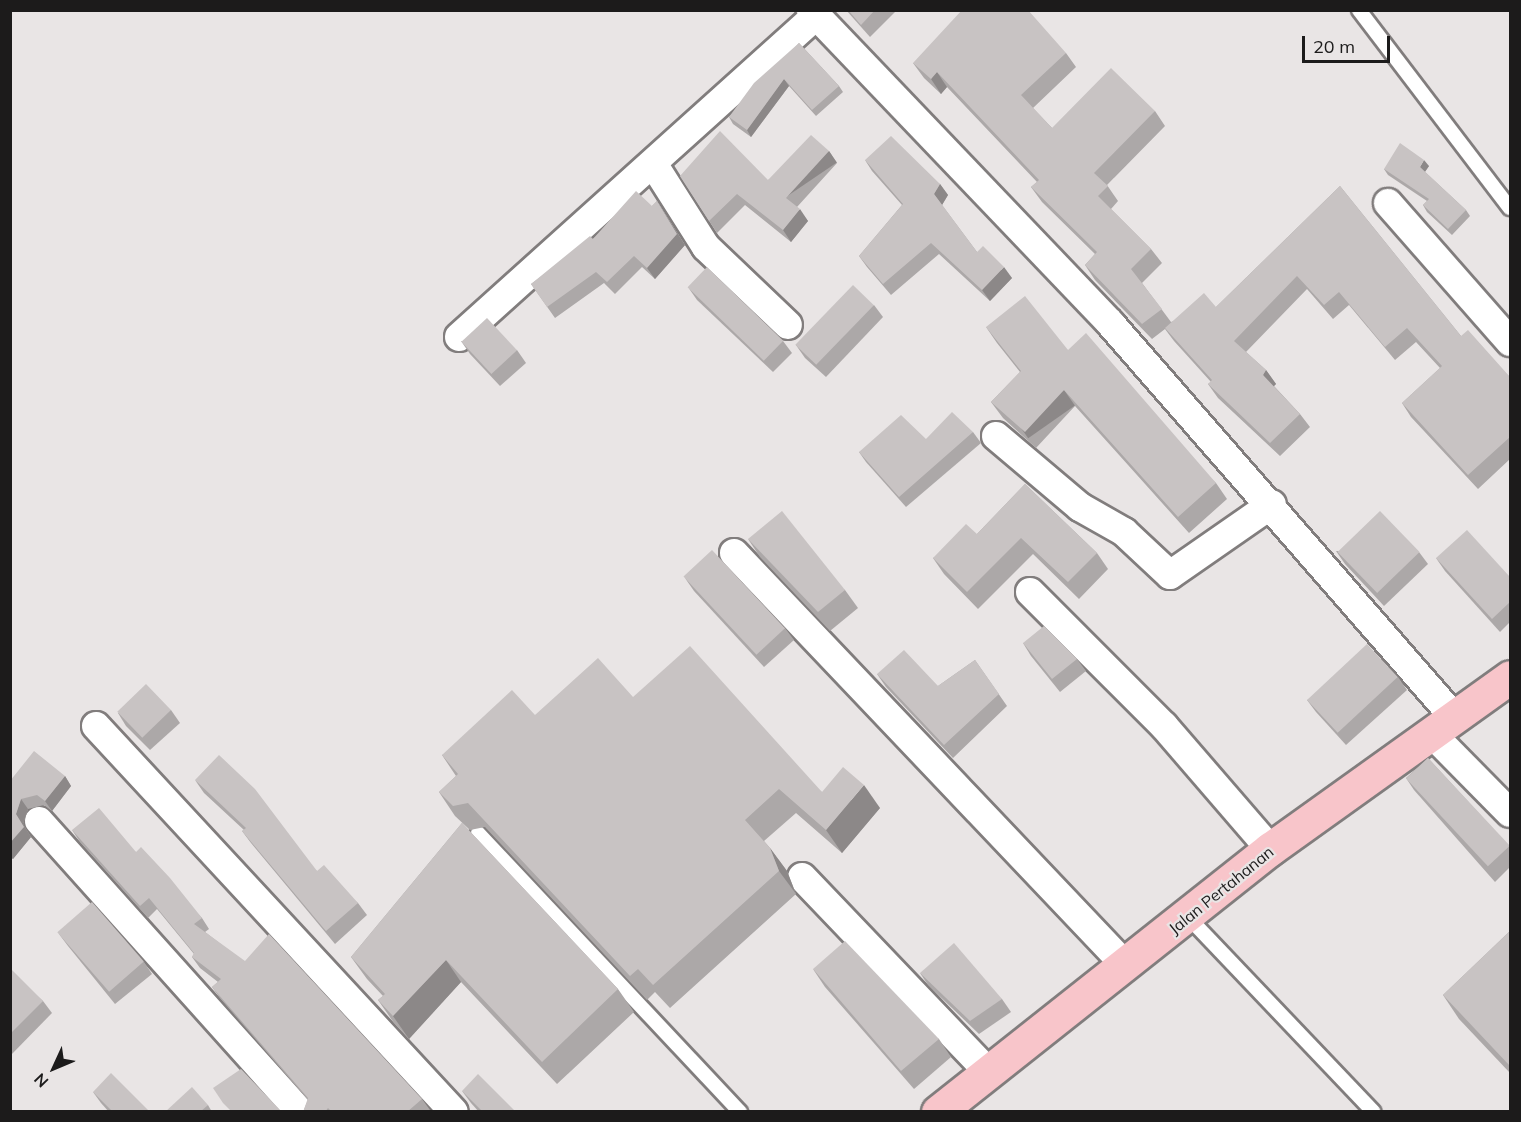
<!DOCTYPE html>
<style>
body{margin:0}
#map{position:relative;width:1521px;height:1122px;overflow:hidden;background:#e9e5e5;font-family:Mulish,sans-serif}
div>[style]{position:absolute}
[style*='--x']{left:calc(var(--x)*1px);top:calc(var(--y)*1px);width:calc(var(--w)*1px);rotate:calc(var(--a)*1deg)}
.roads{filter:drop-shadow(2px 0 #817d7d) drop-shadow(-2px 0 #817d7d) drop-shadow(0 2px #817d7d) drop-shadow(0 -2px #817d7d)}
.service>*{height:14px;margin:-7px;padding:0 7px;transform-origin:7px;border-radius:7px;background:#fff}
.minor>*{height:28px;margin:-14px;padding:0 14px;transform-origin:14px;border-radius:14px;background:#fff}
.primary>*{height:33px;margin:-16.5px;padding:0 16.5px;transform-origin:16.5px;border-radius:16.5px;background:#f8c5ca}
.wall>*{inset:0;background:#aca8a8}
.shaded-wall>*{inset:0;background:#8c8888;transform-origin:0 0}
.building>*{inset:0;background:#c8c3c3;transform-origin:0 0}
span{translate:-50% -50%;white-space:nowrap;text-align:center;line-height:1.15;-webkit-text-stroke:4.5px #e9e5e5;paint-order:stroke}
.street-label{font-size:16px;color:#1c1b1b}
.frame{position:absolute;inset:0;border:12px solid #1c1b1b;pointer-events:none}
.north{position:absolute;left:24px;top:1038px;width:60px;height:60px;-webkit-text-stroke:4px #e9e5e5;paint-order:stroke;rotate:226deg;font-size:16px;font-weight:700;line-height:24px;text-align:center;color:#1c1b1b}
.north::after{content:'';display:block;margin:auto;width:21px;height:27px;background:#1c1b1b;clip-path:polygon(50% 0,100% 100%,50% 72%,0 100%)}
.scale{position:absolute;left:1302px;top:36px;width:88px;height:27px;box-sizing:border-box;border:3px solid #1c1b1b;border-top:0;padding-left:8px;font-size:18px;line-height:21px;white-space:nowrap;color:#1c1b1b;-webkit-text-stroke:4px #e9e5e5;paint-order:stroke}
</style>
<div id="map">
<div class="roads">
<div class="service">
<div style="--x:1359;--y:10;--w:249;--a:52.7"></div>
<div style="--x:478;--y:833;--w:383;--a:46.8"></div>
<div style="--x:1188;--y:917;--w:269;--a:46.4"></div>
</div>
<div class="minor">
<div style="--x:811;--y:10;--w:433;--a:46.3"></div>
<div style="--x:1110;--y:323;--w:523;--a:48.88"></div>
<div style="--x:654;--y:165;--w:97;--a:57.6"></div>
<div style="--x:706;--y:247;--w:113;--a:43.6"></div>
<div style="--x:1388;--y:203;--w:185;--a:48.7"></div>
<div style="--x:459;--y:337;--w:480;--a:-42"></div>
<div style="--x:996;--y:436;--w:110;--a:40.2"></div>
<div style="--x:1080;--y:507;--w:51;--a:29.6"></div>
<div style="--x:1124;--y:532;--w:63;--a:43.1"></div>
<div style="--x:1170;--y:575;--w:124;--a:-34.8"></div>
<div style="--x:734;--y:553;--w:569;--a:46.49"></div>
<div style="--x:1030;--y:592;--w:190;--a:45"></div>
<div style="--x:1164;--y:726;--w:162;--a:49.2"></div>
<div style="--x:96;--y:726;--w:526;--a:47.16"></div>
<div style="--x:1431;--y:733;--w:112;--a:45.4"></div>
<div style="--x:39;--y:821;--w:391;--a:48.1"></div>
<div style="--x:802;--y:877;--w:271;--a:46.3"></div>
</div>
<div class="primary">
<div style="--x:938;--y:1112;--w:424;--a:-38.4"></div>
<div style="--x:1270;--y:849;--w:295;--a:-35.6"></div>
</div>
</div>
<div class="wall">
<div style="clip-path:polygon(846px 10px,897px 10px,870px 37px)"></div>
<div style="clip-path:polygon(799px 43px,839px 86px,843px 92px,816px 116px,789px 86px,751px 137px,733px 124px,729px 117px)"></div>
<div style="clip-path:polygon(1066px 53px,1076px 67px,1033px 108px,1052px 128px,1155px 111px,1165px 126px,1107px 185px,1118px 201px,1111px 209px,1151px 249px,1162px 263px,1142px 283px,1171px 322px,1216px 307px,1340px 186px,1461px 336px,1510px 377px,1510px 459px,1478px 489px,1411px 417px,1402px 403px,1440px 368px,1416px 342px,1395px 360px,1349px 305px,1333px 319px,1307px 289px,1246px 352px,1266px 370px,1276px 384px,1274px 386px,1300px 414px,1310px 427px,1280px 456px,1218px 398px,1208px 384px,1211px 382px,1174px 341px,1165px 329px,1152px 339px,1095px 280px,1085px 265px,1095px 254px,1042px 202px,1031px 187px,1037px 182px,947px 87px,941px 94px,924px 78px,913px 63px)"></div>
<div style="clip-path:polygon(829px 151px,837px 163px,797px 207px,808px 221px,791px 242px,745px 205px,717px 233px,680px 176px,768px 180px)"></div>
<div style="clip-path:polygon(865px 160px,940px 184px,948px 195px,942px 205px,977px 252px,1012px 278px,990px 301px,939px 254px,891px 295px,867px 267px,859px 256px,902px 205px,872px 171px)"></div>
<div style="clip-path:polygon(1429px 166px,1425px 172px,1466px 210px,1470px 216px,1452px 235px,1427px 212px,1423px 205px,1427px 201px,1388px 175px,1384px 169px)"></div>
<div style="clip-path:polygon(657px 201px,685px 245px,655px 279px,642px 267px,615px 294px,604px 283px,555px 318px,531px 284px,593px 239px,652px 206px)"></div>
<div style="clip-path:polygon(688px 287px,783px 341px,792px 353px,773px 372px,697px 300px)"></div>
<div style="clip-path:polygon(874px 305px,883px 317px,826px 377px,805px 358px,796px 345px)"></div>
<div style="clip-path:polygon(986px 327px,1068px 350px,1216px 483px,1227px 499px,1189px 533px,1075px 406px,1036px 448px,1003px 418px,991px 402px,1020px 372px,997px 343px)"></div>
<div style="clip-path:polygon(461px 341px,517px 350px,526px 363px,500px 386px,470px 354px)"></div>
<div style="clip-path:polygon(973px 432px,981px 443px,906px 507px,866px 462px,859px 452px,926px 439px)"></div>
<div style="clip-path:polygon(1025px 484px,1097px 553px,1108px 569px,1079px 599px,1033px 554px,978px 609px,944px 574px,933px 558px,977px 534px)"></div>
<div style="clip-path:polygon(748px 539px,845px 590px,858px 608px,830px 631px,760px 557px)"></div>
<div style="clip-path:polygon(1336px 551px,1419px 552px,1428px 564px,1384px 606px,1345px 564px)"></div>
<div style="clip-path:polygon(1436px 558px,1510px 577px,1510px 622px,1500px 632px,1445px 571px)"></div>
<div style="clip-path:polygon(685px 578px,785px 628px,794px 640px,764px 667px,694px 591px)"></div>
<div style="clip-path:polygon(1023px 643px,1077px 659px,1086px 671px,1060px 692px,1031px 656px)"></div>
<div style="clip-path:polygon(975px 660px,1007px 706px,953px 758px,886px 687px,877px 674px,938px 686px)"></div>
<div style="clip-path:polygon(1398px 677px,1407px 690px,1346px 745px,1316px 712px,1307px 700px)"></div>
<div style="clip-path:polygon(633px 697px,822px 792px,880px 808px,842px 853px,796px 813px,764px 841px,770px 848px,787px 871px,796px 894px,670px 1008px,655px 992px,647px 1000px,485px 827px,470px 830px,455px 816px,439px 792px,456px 776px,442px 755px,535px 715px)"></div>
<div style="clip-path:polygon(171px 710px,180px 723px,150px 750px,126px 726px,118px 713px)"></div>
<div style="clip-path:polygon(1428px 758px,1510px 847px,1510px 867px,1495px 882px,1414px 790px,1406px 778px)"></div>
<div style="clip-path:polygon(65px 776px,71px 786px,52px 811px,44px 805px,28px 809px,23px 824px,31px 837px,13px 859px,10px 857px,10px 781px)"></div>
<div style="clip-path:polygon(195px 780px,317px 871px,358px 903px,367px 915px,335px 944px,251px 843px,242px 831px,244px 830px,204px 793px)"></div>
<div style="clip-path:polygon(462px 823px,618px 989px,634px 1012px,557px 1084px,461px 982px,409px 1039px,394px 1023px,378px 1000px,383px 996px,367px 979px,351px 957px)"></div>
<div style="clip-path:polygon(72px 830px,136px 852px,202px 918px,209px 929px,205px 932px,422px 1099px,430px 1110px,428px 1112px,303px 1112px,308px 1100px,220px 998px,212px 987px,218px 982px,200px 968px,192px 957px,194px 954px,157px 909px,148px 918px,80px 842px)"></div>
<div style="clip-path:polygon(1510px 931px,1510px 1073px,1459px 1019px,1443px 995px)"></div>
<div style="clip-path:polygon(59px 934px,144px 962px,152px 974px,115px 1004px,68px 946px)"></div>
<div style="clip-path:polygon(813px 969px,939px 1039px,951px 1057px,914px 1089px,825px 987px)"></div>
<div style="clip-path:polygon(10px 972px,43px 1001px,52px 1013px,10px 1056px)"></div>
<div style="clip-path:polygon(920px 973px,1002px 999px,1011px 1012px,979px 1034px,928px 985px)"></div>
<div style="clip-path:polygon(462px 1091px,516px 1112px,479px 1112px,471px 1103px)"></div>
<div style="clip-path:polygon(93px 1092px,150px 1112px,109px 1112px,101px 1103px)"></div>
<div style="clip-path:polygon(208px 1105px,212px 1112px,165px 1112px)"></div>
</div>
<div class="shaded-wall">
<div style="clip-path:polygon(937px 72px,947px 87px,941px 94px,931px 79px)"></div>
<div style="clip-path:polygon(784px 79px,789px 86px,751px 137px,747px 130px)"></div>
<div style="left:829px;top:151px;width:14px;height:64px;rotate:56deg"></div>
<div style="clip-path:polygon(1424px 160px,1429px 166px,1424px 173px,1420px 167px)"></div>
<div style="clip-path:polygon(940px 184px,948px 195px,942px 205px,934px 194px)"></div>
<div style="clip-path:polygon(657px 201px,685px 245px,655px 279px,647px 268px)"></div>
<div style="clip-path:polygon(800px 209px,808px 221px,791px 242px,783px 230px)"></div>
<div style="clip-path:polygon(1004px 267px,1012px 278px,990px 301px,982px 290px)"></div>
<div style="clip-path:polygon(1266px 370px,1276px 384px,1272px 388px,1263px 375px)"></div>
<div style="left:1064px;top:390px;width:19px;height:57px;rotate:55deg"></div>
<div style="clip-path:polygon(65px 776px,71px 786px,52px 811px,45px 801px)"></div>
<div style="clip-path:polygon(864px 785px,880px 808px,842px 853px,826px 830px)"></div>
<div style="clip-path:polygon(21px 799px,28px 809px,23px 824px,31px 837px,13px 859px,10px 856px,10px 843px,16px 814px)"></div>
<div style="clip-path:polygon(770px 848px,787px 871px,796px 894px,779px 871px)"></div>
<div style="clip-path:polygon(446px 960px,461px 982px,409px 1039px,393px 1016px)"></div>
</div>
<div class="building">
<div style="clip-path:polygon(848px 10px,875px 10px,861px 25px)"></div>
<div style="clip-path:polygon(962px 10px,1028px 10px,1066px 53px,1021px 95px,1052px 128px,1111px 68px,1155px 111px,1094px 173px,1108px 186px,1098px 196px,1151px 249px,1131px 269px,1162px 309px,1142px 324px,1085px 265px,1097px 252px,1031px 187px,1039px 180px,937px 72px,931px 79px,913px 63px)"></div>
<div style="clip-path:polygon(799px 43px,839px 86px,812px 110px,784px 79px,747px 130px,729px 117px,754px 83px)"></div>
<div style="clip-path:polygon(720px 131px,768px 180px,811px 135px,829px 151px,786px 198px,800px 209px,783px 230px,737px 194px,709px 221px,680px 176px)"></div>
<div style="clip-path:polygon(891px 136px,940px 184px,934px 194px,977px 252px,983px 246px,1004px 267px,982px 290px,931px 243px,883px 284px,859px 256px,903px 204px,865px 160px)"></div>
<div style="clip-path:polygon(1400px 143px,1424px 160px,1420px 167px,1466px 210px,1448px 229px,1423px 205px,1429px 199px,1384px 169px)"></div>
<div style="clip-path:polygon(1340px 186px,1461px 336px,1468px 330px,1510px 377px,1510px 437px,1468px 475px,1402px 403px,1442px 366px,1407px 328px,1385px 347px,1339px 292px,1324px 305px,1297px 276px,1234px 341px,1266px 370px,1263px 375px,1300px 414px,1270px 443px,1208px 384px,1212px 380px,1165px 328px,1204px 293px,1216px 307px)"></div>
<div style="clip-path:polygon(636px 191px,652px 206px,657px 201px,677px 234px,647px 268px,634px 256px,607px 282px,596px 272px,547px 307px,531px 284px,590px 236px,593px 239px)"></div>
<div style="left:707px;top:267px;width:106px;height:28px;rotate:44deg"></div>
<div style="left:853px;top:285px;width:29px;height:83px;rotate:44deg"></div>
<div style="clip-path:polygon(1025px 296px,1068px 350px,1086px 333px,1216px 483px,1178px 517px,1064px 390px,1025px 432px,991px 402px,1021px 371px,986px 327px)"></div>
<div style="left:487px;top:318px;width:44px;height:35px;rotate:47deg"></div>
<div style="clip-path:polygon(952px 412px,973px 432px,899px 497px,859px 452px,901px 415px,926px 439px)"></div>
<div style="clip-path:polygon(1025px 484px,1097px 553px,1068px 582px,1021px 538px,967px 592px,933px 558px,966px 524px,977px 534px)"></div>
<div style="clip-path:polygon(782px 511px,845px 590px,818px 612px,748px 539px)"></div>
<div style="left:1380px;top:511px;width:57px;height:59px;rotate:46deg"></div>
<div style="clip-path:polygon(1467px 530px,1510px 577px,1510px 602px,1492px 619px,1436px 558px)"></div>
<div style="left:712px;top:550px;width:107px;height:39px;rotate:47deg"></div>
<div style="clip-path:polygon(1044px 626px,1077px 659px,1052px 679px,1023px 643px)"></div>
<div style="left:1367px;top:644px;width:45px;height:82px;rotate:47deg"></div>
<div style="clip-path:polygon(690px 646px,822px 792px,843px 767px,864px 785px,826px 830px,779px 789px,745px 820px,770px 848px,779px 871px,653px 985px,638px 969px,630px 976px,468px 803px,453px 806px,439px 792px,458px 774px,442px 755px,512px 690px,535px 715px,598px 658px,633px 697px)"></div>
<div style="clip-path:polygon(904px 650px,938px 686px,975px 660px,999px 694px,944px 745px,877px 674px)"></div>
<div style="left:146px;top:684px;width:36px;height:40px;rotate:46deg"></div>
<div style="clip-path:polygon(34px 751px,65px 776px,45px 801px,37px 795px,21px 799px,16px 814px,24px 827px,10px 843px,10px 781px)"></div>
<div style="clip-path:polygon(219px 755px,255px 789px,317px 871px,324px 865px,358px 903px,326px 931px,242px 831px,246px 828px,195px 780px)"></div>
<div style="left:1428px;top:758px;width:120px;height:30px;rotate:47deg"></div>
<div style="clip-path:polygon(99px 808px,136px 852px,141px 847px,170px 878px,202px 918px,194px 924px,245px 961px,269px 934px,422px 1099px,407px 1112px,332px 1112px,328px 1108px,325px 1112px,303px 1112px,308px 1098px,212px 987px,221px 979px,192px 957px,194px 953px,149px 898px,140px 906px,72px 830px)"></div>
<div style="clip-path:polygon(462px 823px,618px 989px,542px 1062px,446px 960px,393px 1016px,378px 1000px,385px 994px,351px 957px)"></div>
<div style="left:92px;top:902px;width:79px;height:46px;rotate:49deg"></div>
<div style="clip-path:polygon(1510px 931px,1510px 1066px,1443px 995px)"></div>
<div style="clip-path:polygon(845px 941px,939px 1039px,901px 1071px,813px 969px)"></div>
<div style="clip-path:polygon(954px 943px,1002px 999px,970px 1021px,920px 973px)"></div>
<div style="clip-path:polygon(12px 970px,43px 1001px,10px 1034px,10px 972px)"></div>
<div style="clip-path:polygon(241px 1069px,282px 1112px,232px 1112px,223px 1103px,213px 1088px)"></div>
<div style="clip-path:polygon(111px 1073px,150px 1112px,113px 1112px,93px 1092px)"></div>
<div style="clip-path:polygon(478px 1074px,516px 1112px,483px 1112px,462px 1091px)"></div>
<div style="clip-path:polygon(192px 1087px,208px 1105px,200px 1112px,165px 1112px)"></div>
</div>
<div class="street-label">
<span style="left:1221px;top:890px;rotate:-39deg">Jalan Pertahanan</span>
</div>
<div class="frame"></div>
<div class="north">N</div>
<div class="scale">20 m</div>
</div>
